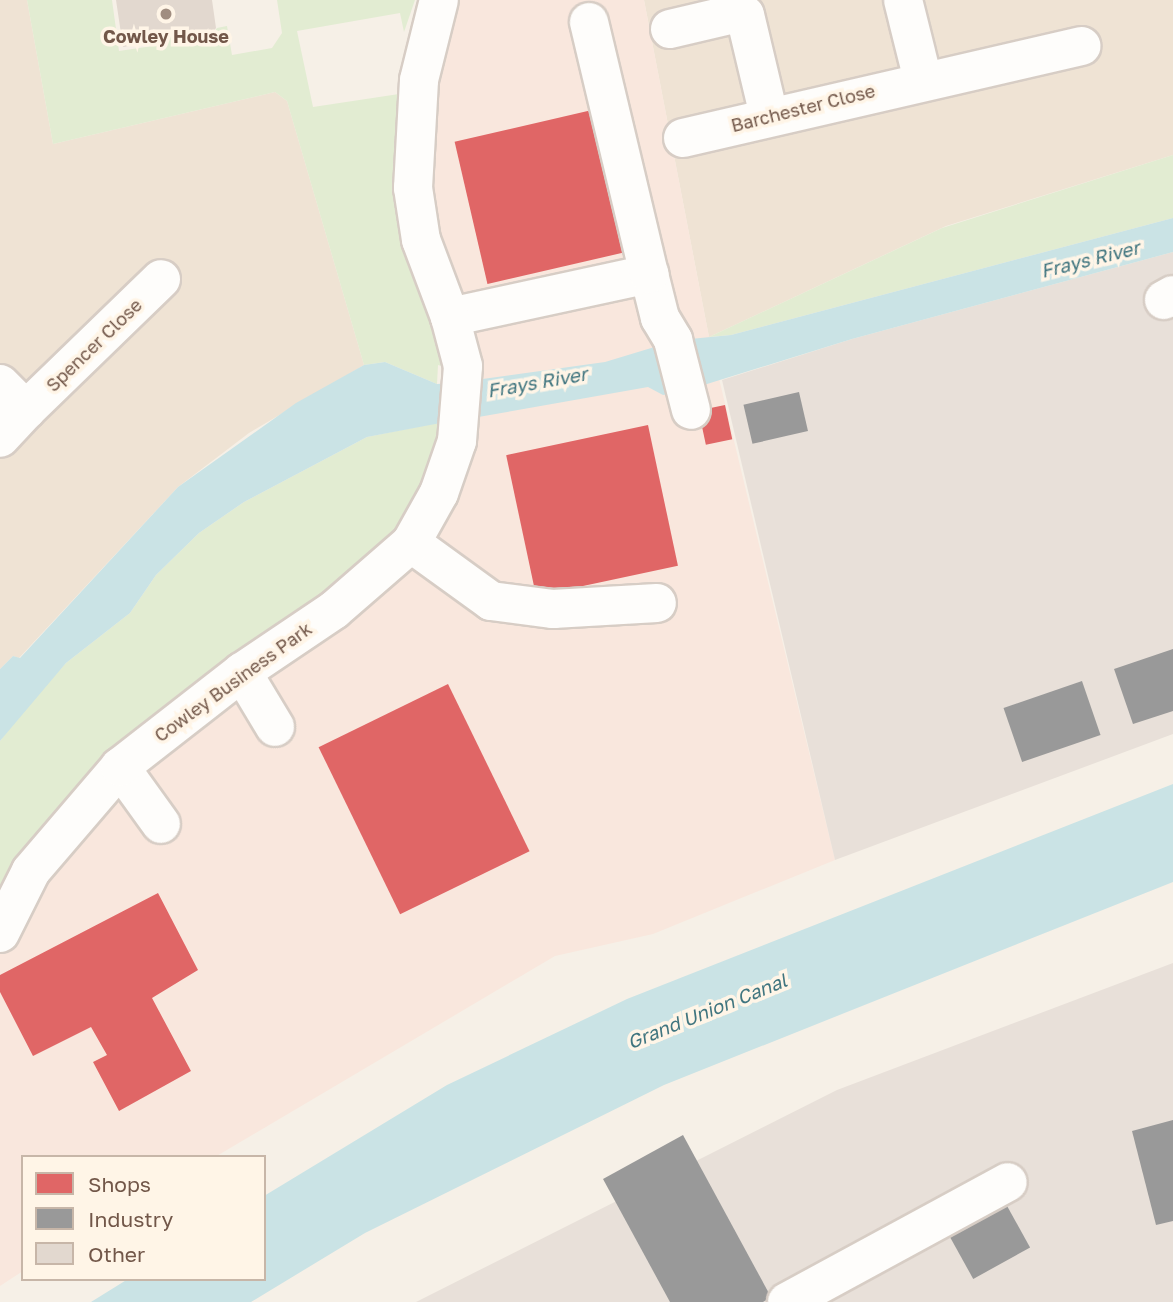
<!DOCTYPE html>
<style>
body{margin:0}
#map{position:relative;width:1173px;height:1302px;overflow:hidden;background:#f6f0e7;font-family:"Golos Text",sans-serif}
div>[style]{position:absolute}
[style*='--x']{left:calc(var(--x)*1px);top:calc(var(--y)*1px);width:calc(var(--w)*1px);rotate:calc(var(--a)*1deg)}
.residential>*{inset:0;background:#efe3d4}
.commercial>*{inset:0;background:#f9e7dd}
.industrial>*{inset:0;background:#e8e0d9}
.green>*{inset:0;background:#e2ecd2}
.water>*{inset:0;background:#cae3e5}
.shops>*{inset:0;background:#e06666;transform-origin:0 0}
.industry>*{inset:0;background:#999;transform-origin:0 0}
.building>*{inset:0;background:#e2d8cf}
.roads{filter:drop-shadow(2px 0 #d7cdc5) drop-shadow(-2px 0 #d7cdc5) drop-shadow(0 2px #d7cdc5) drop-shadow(0 -2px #d7cdc5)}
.minor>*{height:38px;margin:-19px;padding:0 19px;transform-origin:19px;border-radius:19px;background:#fefdfb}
.dots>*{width:19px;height:19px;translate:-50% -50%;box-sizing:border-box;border:4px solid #fff5e7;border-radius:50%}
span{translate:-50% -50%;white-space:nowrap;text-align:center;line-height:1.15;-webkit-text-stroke:7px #fff5e7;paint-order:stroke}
.poi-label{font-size:18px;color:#725749;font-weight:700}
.street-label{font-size:18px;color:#725749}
.water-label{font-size:19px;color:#40757f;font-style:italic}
.legend{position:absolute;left:21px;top:1155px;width:245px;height:126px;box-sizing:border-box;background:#fff5e7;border:2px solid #c7b6a8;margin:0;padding:9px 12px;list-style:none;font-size:21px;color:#725749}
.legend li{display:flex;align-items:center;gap:14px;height:35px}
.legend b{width:35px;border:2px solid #c7b6a8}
</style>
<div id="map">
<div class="residential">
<div style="clip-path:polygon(0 0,27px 0,53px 144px,275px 92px,287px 101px,364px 365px,249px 433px,178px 487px,19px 658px,13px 656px,0 669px)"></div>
<div style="clip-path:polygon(644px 0,1173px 0,1173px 155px,946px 226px,709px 337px)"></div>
</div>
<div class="commercial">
<div style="clip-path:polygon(443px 0,644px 0,709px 337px,835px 860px,653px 934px,555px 956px,215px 1157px,23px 1157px,23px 1271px,0 1286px,0 904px,41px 830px,75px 789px,113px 753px,359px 566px,437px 450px,445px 367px,417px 275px)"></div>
</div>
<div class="industrial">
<div style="clip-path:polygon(1173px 252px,1173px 734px,835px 860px,722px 380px,852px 339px)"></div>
<div style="clip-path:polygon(1173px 963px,1173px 1302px,416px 1302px,837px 1090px)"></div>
</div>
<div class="green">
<div style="clip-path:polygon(27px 0,112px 0,119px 51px,159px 45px,158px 34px,185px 30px,195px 40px,209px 38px,217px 28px,227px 26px,232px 55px,272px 48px,282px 33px,277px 0,415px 0,404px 32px,400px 13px,297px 31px,313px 107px,399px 94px,445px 367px,438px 365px,437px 384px,385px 362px,364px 365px,287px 101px,275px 92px,53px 144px)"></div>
<div style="clip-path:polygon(1173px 155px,1173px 218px,731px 335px,709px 337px,942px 228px)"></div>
<div style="clip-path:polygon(442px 422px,437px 450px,420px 495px,398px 530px,359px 566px,113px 753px,41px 830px,0 904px,0 741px,24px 709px,66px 663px,130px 613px,156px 575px,199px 533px,244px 502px,367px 437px)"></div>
</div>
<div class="water">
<div style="clip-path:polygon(1173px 218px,1173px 252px,852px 339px,691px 389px,680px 340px,731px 335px)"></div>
<div style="clip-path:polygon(671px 342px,683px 392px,663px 395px,648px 387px,467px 419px,468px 381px,605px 362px)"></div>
<div style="clip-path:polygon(385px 362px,437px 384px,452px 383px,451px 421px,367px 437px,244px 502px,199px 533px,156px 575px,130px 613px,66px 663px,0 741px,0 669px,13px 656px,20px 658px,178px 487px,296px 403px,364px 365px)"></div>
<div style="clip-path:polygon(1173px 784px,1173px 882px,664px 1085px,365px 1233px,251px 1302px,91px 1302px,128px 1279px,264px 1279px,264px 1196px,447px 1085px,627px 999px)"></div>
</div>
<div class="shops">
<div style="left:592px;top:110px;width:146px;height:141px;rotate:77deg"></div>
<div style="left:725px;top:405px;width:35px;height:27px;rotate:78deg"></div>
<div style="left:648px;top:425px;width:144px;height:145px;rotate:78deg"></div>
<div style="left:448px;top:684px;width:186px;height:144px;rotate:64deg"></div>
<div style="clip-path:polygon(158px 893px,198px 970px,152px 998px,191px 1071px,119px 1111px,93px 1062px,107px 1055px,91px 1027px,33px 1056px,0 992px,0 975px)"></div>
</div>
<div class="industry">
<div style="left:799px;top:392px;width:40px;height:57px;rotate:77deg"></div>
<div style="clip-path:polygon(1173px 649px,1173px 711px,1133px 724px,1114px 669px)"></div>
<div style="left:1082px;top:681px;width:57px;height:83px;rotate:71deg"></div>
<div style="clip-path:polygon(1173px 1120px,1173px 1221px,1156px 1225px,1132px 1131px)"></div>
<div style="clip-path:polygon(683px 1135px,771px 1297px,763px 1302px,670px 1302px,603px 1179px)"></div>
<div style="left:1001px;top:1195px;width:60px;height:65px;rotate:61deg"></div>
</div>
<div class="building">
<div style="clip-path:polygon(116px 0,212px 0,216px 28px,209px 38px,195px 40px,185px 30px,155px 34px,156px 42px,123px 47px)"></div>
</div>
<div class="roads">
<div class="minor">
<div style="--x:903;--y:0;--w:82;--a:76"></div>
<div style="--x:670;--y:29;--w:70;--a:-13.2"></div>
<div style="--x:738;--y:13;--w:7;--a:16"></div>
<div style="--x:745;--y:15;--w:104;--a:76.6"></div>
<div style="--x:683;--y:138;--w:409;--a:-13"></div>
<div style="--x:649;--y:274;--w:45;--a:76"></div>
<div style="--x:660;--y:318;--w:26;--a:59"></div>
<div style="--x:673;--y:340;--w:72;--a:75.6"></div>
<div style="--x:1164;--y:300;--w:10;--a:-29"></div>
<div style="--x:450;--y:317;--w:204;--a:-12.2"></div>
<div style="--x:649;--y:274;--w:259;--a:-103.4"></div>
<div style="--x:0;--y:384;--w:37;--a:45"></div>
<div style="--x:26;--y:410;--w:38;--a:133"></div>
<div style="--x:26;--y:410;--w:188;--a:-44.1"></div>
<div style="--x:411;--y:543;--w:99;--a:35.9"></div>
<div style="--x:491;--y:601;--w:63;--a:7.4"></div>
<div style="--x:553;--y:609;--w:104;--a:-3.3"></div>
<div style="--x:242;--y:672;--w:64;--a:59"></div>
<div style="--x:120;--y:767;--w:70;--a:54.3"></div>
<div style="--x:0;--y:933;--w:69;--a:-63.4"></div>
<div style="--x:31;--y:871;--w:137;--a:-49.4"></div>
<div style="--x:120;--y:767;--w:155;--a:-37.9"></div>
<div style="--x:242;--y:672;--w:111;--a:-34"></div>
<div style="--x:334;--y:610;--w:102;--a:-41"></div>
<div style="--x:411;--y:543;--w:57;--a:-60.8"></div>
<div style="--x:439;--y:493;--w:55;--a:-70.9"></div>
<div style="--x:457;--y:441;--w:75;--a:-85.4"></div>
<div style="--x:463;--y:366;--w:51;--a:-104.9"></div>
<div style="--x:450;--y:317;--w:82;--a:-110.6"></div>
<div style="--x:421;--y:240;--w:53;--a:-98.7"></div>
<div style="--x:413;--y:188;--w:108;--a:-86.8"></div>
<div style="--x:419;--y:80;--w:82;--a:-76"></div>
<div style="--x:787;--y:1302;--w:251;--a:-28.5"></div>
</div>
</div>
<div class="dots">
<div style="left:166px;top:14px;background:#a08d80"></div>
</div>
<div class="poi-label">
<span style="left:166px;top:36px">Cowley House</span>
</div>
<div class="street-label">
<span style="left:803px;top:108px;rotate:-14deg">Barchester Close</span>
<span style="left:94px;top:345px;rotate:-44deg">Spencer Close</span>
<span style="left:233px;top:682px;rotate:-36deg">Cowley Business Park</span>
</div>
<div class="water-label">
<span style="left:1090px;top:259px;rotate:-14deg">Frays River</span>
<span style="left:537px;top:382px;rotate:-10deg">Frays River</span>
<span style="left:707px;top:1011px;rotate:-22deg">Grand Union Canal</span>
</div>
<ul class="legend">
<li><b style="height:19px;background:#e06666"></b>Shops</li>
<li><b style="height:19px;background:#999"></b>Industry</li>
<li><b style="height:19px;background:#e2d8cf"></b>Other</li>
</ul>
</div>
